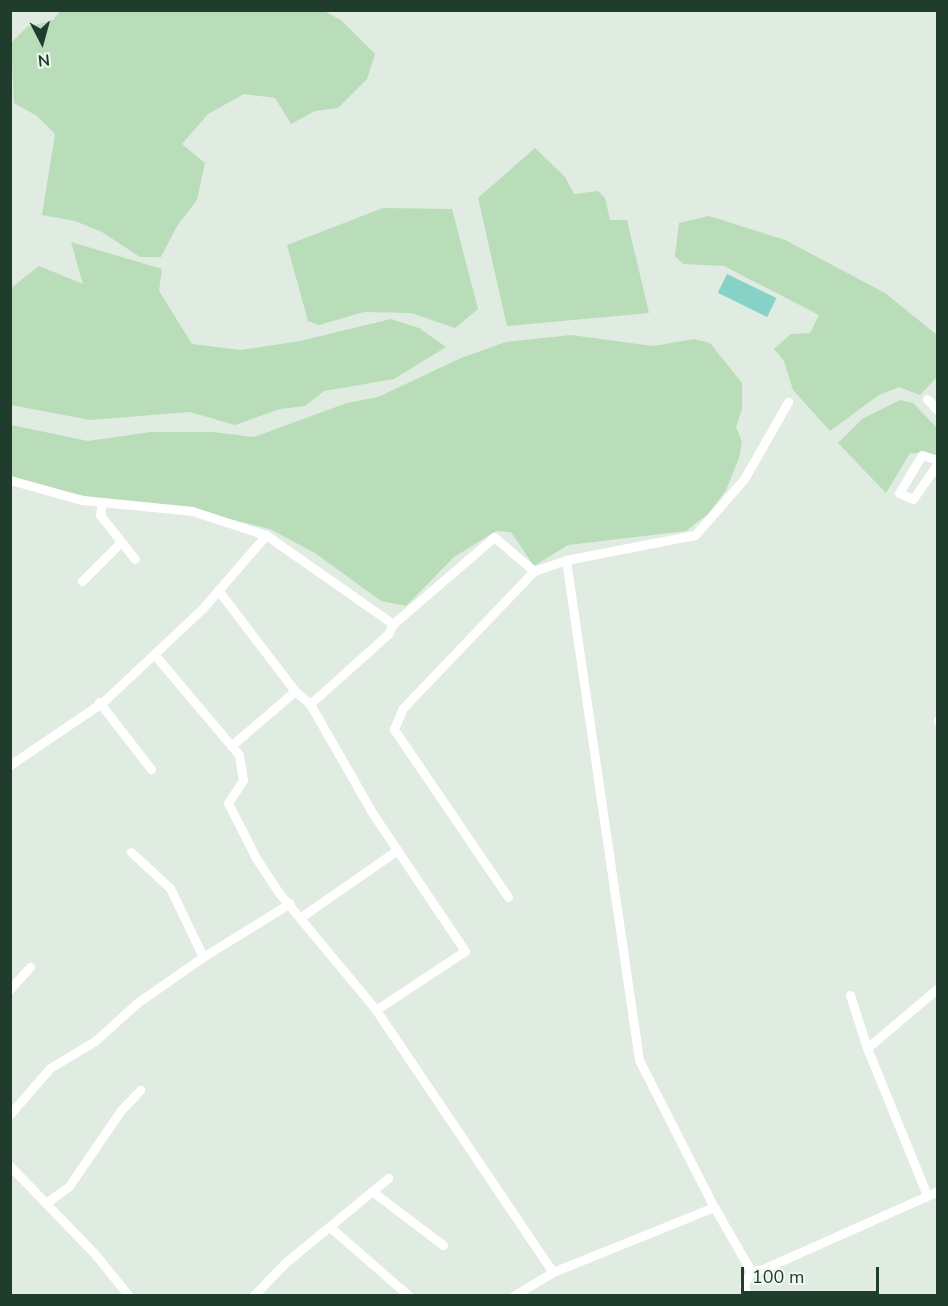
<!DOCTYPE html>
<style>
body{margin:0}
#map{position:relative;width:948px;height:1306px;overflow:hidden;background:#e0ebe2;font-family:"Nunito Sans",sans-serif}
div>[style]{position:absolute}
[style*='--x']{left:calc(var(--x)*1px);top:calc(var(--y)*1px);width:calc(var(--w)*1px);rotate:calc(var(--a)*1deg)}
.green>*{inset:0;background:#b9ddb8}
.water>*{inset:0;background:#86d2c6;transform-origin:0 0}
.minor>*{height:9px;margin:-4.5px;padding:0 4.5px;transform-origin:4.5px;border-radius:4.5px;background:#fff}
span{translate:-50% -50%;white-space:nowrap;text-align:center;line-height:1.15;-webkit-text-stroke:6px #f0f8f1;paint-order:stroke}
.frame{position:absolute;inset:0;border:12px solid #203c2c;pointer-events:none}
.north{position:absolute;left:12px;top:12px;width:60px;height:60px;-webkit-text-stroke:4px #f0f8f1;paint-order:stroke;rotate:174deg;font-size:16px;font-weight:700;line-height:24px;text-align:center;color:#203c2c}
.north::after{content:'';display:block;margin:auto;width:21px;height:27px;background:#203c2c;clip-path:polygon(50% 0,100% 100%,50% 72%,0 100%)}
.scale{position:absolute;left:741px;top:1267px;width:138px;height:27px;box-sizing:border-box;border:3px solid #203c2c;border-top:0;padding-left:8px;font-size:18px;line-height:21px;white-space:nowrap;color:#203c2c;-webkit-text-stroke:4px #f0f8f1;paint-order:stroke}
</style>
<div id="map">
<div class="green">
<div style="clip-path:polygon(60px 11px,324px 11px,341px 20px,375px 54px,367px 79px,338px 108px,315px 111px,291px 124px,275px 98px,244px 94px,208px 114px,182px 144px,205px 163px,197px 200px,177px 226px,161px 257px,140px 257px,102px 232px,75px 221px,42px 215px,55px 134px,37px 116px,14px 103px,11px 43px,27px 27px,53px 20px)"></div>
<div style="clip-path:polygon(535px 148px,565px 177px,574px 194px,598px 191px,605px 198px,610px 220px,627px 220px,649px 313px,507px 326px,478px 198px)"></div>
<div style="clip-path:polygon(383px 208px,452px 209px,478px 309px,455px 328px,411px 313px,364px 312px,319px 325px,308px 321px,287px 245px)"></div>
<div style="clip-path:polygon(709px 216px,785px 240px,885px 293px,937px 335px,937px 377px,920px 395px,899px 387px,879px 395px,830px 431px,793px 390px,784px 361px,774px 349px,791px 334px,810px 333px,819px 315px,724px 266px,683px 264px,675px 256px,679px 223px)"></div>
<div style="clip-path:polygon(71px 242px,162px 269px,159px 291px,192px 344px,241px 350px,300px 341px,391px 319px,419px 328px,446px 347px,394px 379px,324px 391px,305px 406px,280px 409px,235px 425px,190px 412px,90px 420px,11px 405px,11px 288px,39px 266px,83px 284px)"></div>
<div style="clip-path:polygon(571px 335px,653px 346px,694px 339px,710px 343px,742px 383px,742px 409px,736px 427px,742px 442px,739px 458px,726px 490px,709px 513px,686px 531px,568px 545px,534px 566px,511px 532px,496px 531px,454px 557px,406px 606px,381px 601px,315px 553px,270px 529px,188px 509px,132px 506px,11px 480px,11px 425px,88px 441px,151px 432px,212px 432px,254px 437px,347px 403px,378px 397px,461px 358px,506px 342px)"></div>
<div style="clip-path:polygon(900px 400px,913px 403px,937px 428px,937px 459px,927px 453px,910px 453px,886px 493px,838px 443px,862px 419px)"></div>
</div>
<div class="water">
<div style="left:727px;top:274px;width:55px;height:21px;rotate:26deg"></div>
</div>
<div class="minor">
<div style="--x:927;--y:399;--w:16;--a:47"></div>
<div style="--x:938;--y:460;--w:17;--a:-163"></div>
<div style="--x:922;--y:455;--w:44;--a:121.2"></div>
<div style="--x:899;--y:493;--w:15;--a:23"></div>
<div style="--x:913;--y:499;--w:44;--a:-55.2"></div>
<div style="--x:10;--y:480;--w:75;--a:15.5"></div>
<div style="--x:82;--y:500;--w:111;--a:5.7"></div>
<div style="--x:192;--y:511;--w:78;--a:18"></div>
<div style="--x:266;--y:535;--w:155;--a:35"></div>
<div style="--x:102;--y:502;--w:13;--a:99"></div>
<div style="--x:100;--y:515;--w:56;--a:51.5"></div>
<div style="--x:566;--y:560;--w:505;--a:81.69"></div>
<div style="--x:639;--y:1060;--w:165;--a:63"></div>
<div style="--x:714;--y:1207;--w:74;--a:60"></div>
<div style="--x:82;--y:581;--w:55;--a:-45"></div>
<div style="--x:218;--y:590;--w:127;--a:52.7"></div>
<div style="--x:295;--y:691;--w:20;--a:41"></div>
<div style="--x:310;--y:704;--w:127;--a:60.2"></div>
<div style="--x:373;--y:814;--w:165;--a:56.1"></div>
<div style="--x:465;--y:951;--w:107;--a:146.5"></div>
<div style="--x:154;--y:654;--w:132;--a:49.9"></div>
<div style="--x:239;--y:755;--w:25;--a:81"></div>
<div style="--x:243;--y:780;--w:27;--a:123"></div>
<div style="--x:228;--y:803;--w:62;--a:63"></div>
<div style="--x:256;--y:858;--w:42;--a:56.7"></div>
<div style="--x:279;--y:893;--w:152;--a:50.3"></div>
<div style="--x:376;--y:1010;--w:316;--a:56"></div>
<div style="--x:99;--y:702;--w:85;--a:52.2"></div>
<div style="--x:310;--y:704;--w:105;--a:-41.9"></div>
<div style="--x:388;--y:634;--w:11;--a:-63"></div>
<div style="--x:393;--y:624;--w:133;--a:-40.7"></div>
<div style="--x:494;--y:537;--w:52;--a:40.4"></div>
<div style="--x:534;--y:571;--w:34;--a:-19"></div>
<div style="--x:566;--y:560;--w:131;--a:-11"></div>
<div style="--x:695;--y:535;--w:74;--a:-48.8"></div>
<div style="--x:744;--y:479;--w:89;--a:-60.3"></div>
<div style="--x:938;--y:720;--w:1;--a:90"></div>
<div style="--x:231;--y:746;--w:84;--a:-40.7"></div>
<div style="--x:10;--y:765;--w:114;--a:-34.2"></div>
<div style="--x:104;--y:701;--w:134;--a:-43.2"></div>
<div style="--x:202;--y:609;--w:98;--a:-49.1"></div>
<div style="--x:131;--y:852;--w:53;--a:42.7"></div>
<div style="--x:170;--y:888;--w:76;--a:64.4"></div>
<div style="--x:508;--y:897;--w:203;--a:-124.2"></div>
<div style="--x:394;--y:729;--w:23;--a:-67"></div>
<div style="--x:403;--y:708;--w:190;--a:-46.3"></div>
<div style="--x:301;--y:917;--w:116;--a:-34.8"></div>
<div style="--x:10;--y:989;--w:30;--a:-48"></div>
<div style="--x:850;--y:995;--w:56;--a:72.2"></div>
<div style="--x:867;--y:1048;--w:159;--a:67.8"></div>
<div style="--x:867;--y:1048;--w:93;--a:-40.2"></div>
<div style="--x:10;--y:1114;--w:61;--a:-49"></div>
<div style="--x:50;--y:1068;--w:52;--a:-31"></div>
<div style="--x:95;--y:1041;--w:57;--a:-42.1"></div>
<div style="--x:137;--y:1003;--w:80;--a:-34.9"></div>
<div style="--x:203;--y:957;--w:102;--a:-31.8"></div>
<div style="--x:10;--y:1166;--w:121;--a:46"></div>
<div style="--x:94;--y:1253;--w:55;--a:50.9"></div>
<div style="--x:373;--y:1192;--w:88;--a:37.1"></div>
<div style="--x:46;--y:1203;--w:29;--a:-36"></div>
<div style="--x:69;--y:1186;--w:92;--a:-55.6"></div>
<div style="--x:121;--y:1110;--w:28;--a:-46"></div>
<div style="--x:331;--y:1228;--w:103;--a:41.1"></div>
<div style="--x:253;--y:1296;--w:46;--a:-45.9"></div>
<div style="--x:285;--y:1263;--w:134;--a:-39.5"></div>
<div style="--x:513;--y:1296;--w:47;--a:-31"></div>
<div style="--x:553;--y:1272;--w:174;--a:-22"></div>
<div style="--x:747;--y:1296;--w:11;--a:-105"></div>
<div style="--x:744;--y:1285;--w:16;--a:-63"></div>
<div style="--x:751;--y:1271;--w:12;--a:-9"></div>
<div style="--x:763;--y:1269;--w:192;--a:-24"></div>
</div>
<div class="frame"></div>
<div class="north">N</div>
<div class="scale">100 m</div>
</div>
